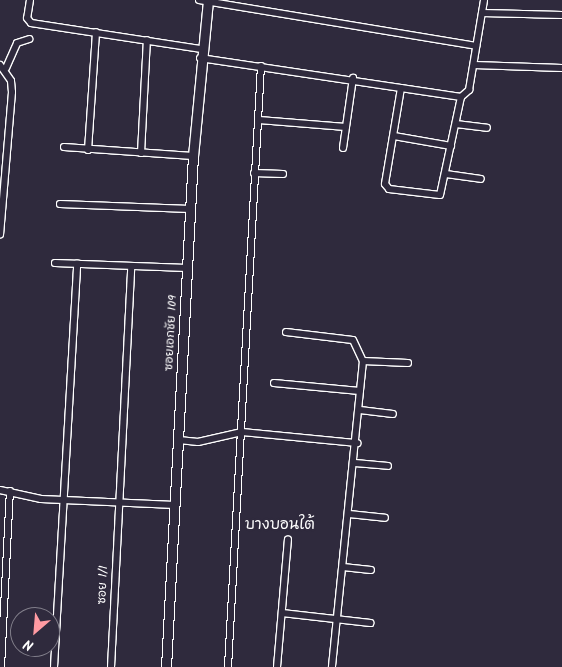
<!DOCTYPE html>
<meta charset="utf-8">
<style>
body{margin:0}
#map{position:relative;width:562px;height:667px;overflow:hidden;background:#2f2a3d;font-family:Kalam,"Playpen Sans Thai",sans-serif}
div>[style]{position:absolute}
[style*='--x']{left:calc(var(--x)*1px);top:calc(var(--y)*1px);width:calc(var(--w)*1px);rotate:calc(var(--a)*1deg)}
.roads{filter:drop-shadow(1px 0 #fff) drop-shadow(-1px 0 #fff) drop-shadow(0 1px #fff) drop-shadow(0 -1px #fff)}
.street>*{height:6px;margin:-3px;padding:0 3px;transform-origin:3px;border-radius:3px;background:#2f2a3d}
.secondary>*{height:9px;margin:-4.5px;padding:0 4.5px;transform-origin:4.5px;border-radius:4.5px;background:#2f2a3d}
span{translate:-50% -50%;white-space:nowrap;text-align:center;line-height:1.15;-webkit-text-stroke:4.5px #2f2a3d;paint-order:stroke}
.street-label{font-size:12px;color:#fff}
.quarter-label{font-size:15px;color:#fff}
.north{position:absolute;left:10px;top:607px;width:50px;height:50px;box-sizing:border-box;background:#2f2a3d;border:1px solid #827f8b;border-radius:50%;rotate:207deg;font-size:14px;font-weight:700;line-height:20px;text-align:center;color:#fff}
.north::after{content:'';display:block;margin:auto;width:18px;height:22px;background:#ff9aa2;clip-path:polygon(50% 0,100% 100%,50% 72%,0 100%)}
</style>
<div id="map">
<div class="roads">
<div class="street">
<div style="--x:30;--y:0;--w:18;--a:99"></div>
<div style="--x:27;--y:18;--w:6;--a:51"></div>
<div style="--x:31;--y:23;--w:171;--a:8.7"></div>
<div style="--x:199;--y:0;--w:281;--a:9.4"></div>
<div style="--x:482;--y:13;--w:80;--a:1.4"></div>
<div style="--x:200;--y:58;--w:264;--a:8.5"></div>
<div style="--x:461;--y:97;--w:11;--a:-41"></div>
<div style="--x:469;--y:90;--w:91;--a:-80.5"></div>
<div style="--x:0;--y:65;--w:19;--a:55"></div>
<div style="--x:11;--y:81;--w:11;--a:85"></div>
<div style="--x:12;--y:92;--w:143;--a:94.8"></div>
<div style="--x:474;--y:65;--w:88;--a:2"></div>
<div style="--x:6;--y:68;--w:27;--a:-66"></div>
<div style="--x:17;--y:43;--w:13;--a:-18"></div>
<div style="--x:401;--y:88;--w:97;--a:99.5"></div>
<div style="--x:385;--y:184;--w:6;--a:51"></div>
<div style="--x:389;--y:189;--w:51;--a:6.7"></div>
<div style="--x:440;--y:195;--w:100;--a:-77.9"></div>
<div style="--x:259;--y:120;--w:87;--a:4.6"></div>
<div style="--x:456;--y:124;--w:31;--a:7"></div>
<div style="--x:394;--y:136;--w:58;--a:10"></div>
<div style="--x:64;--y:147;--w:129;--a:4"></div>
<div style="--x:343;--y:148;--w:71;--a:-81.9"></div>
<div style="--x:88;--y:150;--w:118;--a:-86.1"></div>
<div style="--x:141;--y:153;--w:113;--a:-87"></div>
<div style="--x:254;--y:173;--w:29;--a:2"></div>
<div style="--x:446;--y:174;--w:35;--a:8"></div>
<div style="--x:60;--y:204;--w:130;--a:2.2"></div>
<div style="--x:55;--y:263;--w:132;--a:2.2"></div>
<div style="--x:286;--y:332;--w:67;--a:6.8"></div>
<div style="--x:353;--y:340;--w:23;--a:65"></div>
<div style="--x:363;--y:361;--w:308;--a:95.8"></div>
<div style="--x:363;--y:361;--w:45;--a:2.5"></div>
<div style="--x:274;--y:383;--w:86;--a:5.3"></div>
<div style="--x:360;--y:410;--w:33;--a:7"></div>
<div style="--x:179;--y:440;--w:19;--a:6"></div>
<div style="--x:198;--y:442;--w:45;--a:-12.8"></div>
<div style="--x:242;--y:432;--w:116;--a:5.5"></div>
<div style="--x:355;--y:463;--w:33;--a:5"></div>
<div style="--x:0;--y:490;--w:42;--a:12.4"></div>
<div style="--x:41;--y:499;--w:134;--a:2.6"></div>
<div style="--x:349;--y:514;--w:36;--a:6"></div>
<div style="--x:343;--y:567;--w:28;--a:6"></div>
<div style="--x:282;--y:613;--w:89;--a:6.5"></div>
<div style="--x:1;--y:667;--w:176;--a:-87.1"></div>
<div style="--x:54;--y:667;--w:404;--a:-86.7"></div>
<div style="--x:111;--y:667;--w:401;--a:-87.1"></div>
<div style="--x:228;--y:667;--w:602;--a:-86.86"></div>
<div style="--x:277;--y:667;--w:128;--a:-85.1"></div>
</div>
<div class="secondary">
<div style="--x:166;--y:667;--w:512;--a:-86.98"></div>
<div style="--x:193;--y:156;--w:157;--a:-84.5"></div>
</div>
</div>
<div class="street-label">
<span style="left:171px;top:333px;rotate:-87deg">ซอยเอกชัย 109</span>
<span style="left:103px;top:585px;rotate:-87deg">ซอย 1/1</span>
</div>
<div class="quarter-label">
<span style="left:280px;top:526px">บางบอนใต้</span>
</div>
<div class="north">N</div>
</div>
